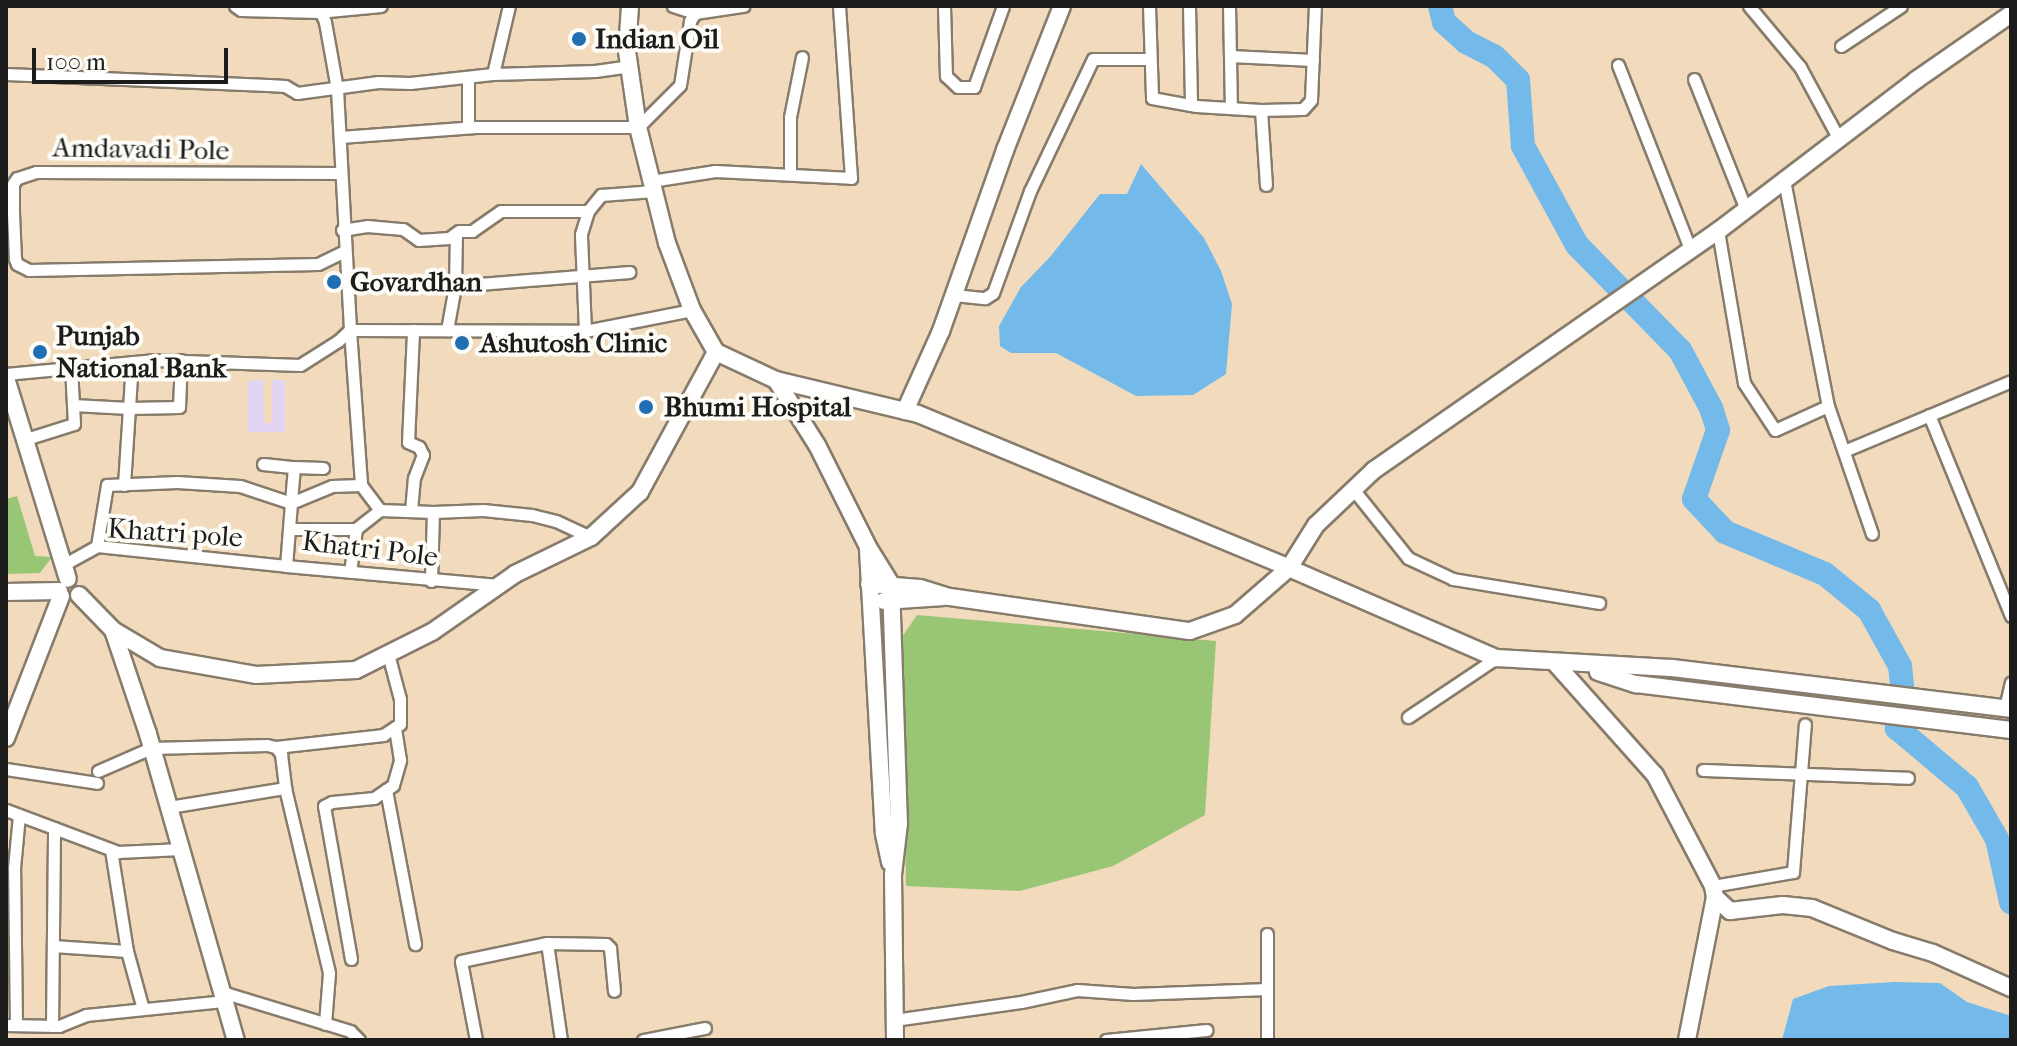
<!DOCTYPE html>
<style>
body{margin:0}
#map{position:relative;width:2017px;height:1046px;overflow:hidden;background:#f2dbbc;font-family:"IM FELL French Canon",serif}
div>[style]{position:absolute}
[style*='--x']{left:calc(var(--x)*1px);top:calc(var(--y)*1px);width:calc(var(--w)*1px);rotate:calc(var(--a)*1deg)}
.built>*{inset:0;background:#e2d4f3}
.green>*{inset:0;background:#99c674}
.water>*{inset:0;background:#73baea}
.river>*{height:24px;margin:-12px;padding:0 12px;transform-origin:12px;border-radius:12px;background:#73baea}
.roads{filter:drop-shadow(2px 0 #877c6c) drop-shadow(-2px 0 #877c6c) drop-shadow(0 2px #877c6c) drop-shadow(0 -2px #877c6c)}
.street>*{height:11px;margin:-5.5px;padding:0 5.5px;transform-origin:5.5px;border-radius:5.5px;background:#fff}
.secondary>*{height:16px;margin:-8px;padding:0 8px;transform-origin:8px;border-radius:8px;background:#fff}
.dots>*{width:22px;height:22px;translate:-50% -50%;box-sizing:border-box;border:4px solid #fdfcf7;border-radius:50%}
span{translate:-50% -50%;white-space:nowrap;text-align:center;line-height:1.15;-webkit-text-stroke:8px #fdfcf7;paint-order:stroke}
.poi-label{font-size:28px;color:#1c1c1c;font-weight:700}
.left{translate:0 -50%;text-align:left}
.street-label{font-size:28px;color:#1c1c1c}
.frame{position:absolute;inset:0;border:8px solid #1c1c1c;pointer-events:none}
.scale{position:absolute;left:32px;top:48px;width:196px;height:36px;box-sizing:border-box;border:4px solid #1c1c1c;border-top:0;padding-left:10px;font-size:24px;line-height:28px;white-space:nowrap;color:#1c1c1c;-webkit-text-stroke:6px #fdfcf7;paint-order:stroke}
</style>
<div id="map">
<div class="built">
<div style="clip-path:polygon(263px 380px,264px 423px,272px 423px,272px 380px,285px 380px,285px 432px,248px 432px,248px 381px)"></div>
</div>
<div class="green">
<div style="clip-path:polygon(17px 496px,35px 556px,52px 557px,40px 573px,6px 574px,6px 499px)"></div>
<div style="clip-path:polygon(917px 615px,1216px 641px,1205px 815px,1113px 866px,1020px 891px,906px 886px,902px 637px)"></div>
</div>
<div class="water">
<div style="clip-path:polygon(1141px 164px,1204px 238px,1221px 271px,1232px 304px,1226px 374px,1193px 395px,1136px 396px,1056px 353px,1011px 353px,1000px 346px,999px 326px,1021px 287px,1050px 257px,1100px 194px,1127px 194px)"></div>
<div style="clip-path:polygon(1894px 982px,1940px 983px,1967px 1002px,2011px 1016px,2011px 1040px,1782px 1040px,1793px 999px,1829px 986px)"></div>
</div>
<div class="river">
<div style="--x:1440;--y:6;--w:16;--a:76"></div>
<div style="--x:1444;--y:22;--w:30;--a:42"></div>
<div style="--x:1466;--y:42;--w:31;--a:27"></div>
<div style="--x:1494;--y:56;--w:34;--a:45"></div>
<div style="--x:1518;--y:80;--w:66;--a:85.7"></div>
<div style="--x:1523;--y:146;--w:113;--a:61.4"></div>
<div style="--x:1577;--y:245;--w:147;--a:45.6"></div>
<div style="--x:1680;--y:350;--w:66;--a:61.9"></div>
<div style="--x:1711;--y:408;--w:23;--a:72"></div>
<div style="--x:1718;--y:430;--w:73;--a:109.2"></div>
<div style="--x:1694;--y:499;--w:45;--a:46.8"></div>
<div style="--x:1725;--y:532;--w:108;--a:22.8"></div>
<div style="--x:1825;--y:574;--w:57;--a:39.3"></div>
<div style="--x:1869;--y:610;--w:64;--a:61"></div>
<div style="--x:1900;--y:666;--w:30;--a:84"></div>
<div style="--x:1903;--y:696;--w:33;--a:101"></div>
<div style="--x:1897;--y:728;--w:92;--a:40.1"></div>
<div style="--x:1967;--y:787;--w:60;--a:60"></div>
<div style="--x:1997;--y:839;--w:65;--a:77.5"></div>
</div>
<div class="roads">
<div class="street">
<div style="--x:235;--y:6;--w:7;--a:34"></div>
<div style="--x:241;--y:10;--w:77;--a:1.5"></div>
<div style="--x:318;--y:12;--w:63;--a:-5.4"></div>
<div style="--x:318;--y:6;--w:17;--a:66"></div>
<div style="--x:325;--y:22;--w:68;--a:79.8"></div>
<div style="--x:337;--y:89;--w:241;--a:86.9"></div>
<div style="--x:350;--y:330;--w:235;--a:0.2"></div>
<div style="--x:585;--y:331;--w:109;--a:-11.1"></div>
<div style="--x:673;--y:6;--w:23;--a:18"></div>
<div style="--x:944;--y:6;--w:70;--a:88.4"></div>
<div style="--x:946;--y:76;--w:16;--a:43"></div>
<div style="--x:958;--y:87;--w:16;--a:0"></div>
<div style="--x:974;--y:87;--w:86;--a:-70.3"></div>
<div style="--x:1149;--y:6;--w:92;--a:88.1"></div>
<div style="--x:1152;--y:98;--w:45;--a:10.3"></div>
<div style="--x:1196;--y:106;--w:65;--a:3.5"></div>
<div style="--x:1261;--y:110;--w:42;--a:-1.4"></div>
<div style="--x:1303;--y:109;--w:12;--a:-48"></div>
<div style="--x:1311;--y:100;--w:94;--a:-87.6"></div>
<div style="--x:1189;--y:6;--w:99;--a:88.8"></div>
<div style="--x:1229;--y:6;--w:102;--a:88.9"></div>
<div style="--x:1749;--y:6;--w:80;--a:50.1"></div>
<div style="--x:1800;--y:67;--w:82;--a:61.6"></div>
<div style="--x:1841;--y:46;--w:72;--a:-33.7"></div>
<div style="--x:1230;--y:56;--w:83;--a:2.8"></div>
<div style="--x:1618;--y:65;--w:198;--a:68.6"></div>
<div style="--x:6;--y:74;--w:262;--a:2.4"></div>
<div style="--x:268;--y:85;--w:17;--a:3"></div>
<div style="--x:285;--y:86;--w:14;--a:30"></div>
<div style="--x:297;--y:93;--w:82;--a:-7.7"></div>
<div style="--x:378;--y:82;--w:32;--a:2"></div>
<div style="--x:410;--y:83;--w:83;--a:-6.2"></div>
<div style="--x:493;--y:74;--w:70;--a:-76.8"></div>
<div style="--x:493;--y:74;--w:102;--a:-1.7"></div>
<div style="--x:595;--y:71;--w:34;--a:-8"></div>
<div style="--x:1694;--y:79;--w:141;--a:68.3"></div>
<div style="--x:1261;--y:110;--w:75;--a:86.2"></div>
<div style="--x:468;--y:127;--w:50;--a:-90"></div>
<div style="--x:340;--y:137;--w:136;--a:-4.2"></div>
<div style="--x:476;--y:127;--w:162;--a:0"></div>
<div style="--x:638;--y:127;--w:59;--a:-45"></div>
<div style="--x:680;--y:85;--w:65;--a:-81.1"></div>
<div style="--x:690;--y:21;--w:9;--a:-58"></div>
<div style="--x:695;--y:13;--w:49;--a:-8.3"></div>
<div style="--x:341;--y:173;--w:305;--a:-179.8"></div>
<div style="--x:36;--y:172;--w:20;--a:162"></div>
<div style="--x:17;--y:178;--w:7;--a:124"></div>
<div style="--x:13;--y:184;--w:29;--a:90"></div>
<div style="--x:13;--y:213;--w:46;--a:87.5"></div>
<div style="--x:15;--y:259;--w:5;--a:68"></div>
<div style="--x:17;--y:264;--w:13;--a:27"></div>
<div style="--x:29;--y:270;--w:289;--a:-1.2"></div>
<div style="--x:318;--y:264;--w:28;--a:-26"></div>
<div style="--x:790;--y:174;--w:57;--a:-90"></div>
<div style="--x:790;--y:117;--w:61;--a:-78.7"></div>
<div style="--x:1784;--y:180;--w:230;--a:79"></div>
<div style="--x:1828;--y:406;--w:135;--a:71"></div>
<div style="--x:651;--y:181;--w:65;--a:-8.9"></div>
<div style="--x:715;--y:171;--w:136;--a:2.9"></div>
<div style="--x:851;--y:178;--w:172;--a:-94"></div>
<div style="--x:342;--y:230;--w:25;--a:-9"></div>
<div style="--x:367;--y:226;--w:36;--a:5"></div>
<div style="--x:403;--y:229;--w:19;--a:35"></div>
<div style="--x:419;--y:240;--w:30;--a:-4"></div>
<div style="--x:449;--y:238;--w:12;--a:-35"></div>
<div style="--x:459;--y:231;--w:13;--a:0"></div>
<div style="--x:472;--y:231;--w:35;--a:-35"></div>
<div style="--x:501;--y:211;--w:87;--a:0"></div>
<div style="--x:1718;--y:231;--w:154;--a:80.3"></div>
<div style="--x:1744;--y:383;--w:56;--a:56.6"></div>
<div style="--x:1775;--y:430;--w:58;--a:-24.4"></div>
<div style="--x:456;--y:233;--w:53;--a:91.1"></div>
<div style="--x:455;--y:286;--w:175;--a:-4.6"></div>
<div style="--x:954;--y:295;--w:31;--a:6"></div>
<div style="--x:985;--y:298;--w:9;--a:-32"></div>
<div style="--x:993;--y:293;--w:109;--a:-70.1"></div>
<div style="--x:1030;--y:191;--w:146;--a:-64.5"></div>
<div style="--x:1093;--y:59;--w:57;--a:0"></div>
<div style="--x:350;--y:330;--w:155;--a:85.9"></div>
<div style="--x:447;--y:330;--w:45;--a:-79.7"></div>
<div style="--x:585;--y:331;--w:97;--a:-92.4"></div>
<div style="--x:581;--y:234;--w:24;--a:-73"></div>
<div style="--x:588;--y:211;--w:21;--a:-51"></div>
<div style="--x:601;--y:195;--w:53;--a:-4.3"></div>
<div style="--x:6;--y:374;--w:150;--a:-5.4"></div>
<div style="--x:155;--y:360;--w:145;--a:2"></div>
<div style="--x:300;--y:365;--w:45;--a:-32.3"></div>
<div style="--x:338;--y:341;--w:16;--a:-43"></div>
<div style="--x:73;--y:405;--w:56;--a:3.1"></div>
<div style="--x:129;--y:408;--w:46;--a:-86.3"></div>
<div style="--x:1929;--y:415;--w:217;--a:67.8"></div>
<div style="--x:26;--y:439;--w:50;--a:-17.4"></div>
<div style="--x:74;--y:424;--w:57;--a:-93"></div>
<div style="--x:1844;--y:451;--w:181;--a:-22.7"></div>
<div style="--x:263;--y:464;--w:31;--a:6"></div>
<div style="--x:323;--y:468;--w:29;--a:-178"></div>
<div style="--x:294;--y:467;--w:36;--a:95"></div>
<div style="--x:291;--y:503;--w:44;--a:-22.5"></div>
<div style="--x:332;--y:486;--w:29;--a:-2"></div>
<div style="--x:361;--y:485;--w:31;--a:53"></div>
<div style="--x:380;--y:510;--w:31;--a:142"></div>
<div style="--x:124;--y:485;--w:77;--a:-86.3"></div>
<div style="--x:129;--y:408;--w:50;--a:-1.1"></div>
<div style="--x:179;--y:407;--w:47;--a:-87.6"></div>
<div style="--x:1353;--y:489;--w:88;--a:51.4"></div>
<div style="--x:1408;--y:558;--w:50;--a:25"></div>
<div style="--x:1453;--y:579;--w:148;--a:9.3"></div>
<div style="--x:380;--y:510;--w:53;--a:2.2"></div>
<div style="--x:433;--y:512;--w:69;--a:91.7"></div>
<div style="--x:411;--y:511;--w:33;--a:-85"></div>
<div style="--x:414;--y:478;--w:25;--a:-69"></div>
<div style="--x:423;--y:455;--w:9;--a:-117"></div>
<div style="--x:419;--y:447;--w:12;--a:-156"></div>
<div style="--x:408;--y:442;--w:112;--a:-87.4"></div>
<div style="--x:433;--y:512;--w:50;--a:-2.3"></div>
<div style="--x:483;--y:510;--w:49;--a:5.8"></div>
<div style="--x:532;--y:515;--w:25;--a:14"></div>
<div style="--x:556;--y:521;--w:38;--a:25"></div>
<div style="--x:289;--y:529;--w:67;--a:0"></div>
<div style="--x:356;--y:529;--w:43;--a:97.9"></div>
<div style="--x:97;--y:546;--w:62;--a:-80.7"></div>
<div style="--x:107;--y:485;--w:70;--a:-2.5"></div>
<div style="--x:177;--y:482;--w:63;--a:3.6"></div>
<div style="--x:240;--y:486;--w:54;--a:18.4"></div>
<div style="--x:291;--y:503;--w:63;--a:94.5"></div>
<div style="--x:286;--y:566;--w:213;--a:5.1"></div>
<div style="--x:63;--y:565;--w:39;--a:-29"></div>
<div style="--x:97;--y:546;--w:190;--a:6"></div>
<div style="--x:2005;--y:708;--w:26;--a:-77"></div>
<div style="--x:1408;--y:717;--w:106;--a:-33.8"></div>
<div style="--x:276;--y:747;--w:108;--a:-6.4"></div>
<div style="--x:383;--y:735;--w:20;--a:-33"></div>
<div style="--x:400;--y:724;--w:25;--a:-90"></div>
<div style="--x:400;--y:699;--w:47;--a:-104.9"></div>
<div style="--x:6;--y:769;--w:92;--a:8.7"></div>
<div style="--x:1703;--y:770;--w:205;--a:2.2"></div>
<div style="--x:98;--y:771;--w:58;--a:-23.5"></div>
<div style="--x:151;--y:748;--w:116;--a:-1.5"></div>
<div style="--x:267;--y:745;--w:9;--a:13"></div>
<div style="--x:276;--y:747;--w:9;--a:54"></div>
<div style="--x:281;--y:754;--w:34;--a:83"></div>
<div style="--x:386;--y:790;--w:157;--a:79.3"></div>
<div style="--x:169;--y:807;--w:118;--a:-9.3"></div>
<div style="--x:285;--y:788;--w:190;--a:76.6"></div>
<div style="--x:329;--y:973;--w:51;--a:94.5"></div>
<div style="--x:6;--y:810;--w:120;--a:20.6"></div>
<div style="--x:118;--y:852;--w:63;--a:-2.7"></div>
<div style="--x:111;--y:850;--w:102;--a:81"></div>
<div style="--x:127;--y:951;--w:60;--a:74.6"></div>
<div style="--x:1713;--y:886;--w:81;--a:-9.9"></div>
<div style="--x:1793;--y:872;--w:148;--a:-85.4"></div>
<div style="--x:1267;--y:934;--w:106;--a:90"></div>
<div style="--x:547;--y:943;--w:59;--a:1"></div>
<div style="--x:606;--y:944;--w:6;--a:45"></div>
<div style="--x:610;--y:948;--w:43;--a:84.7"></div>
<div style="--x:53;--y:946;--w:74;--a:3.9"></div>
<div style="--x:351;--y:959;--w:155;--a:-100"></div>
<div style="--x:324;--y:806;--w:9;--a:-27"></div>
<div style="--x:332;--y:802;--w:42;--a:-5.4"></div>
<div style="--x:374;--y:798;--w:23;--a:-34"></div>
<div style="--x:393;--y:785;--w:26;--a:-74"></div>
<div style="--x:400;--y:760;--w:33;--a:-99"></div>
<div style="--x:222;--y:992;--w:134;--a:16.9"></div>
<div style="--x:350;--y:1031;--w:13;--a:45"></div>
<div style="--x:894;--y:1020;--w:128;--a:-8.1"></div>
<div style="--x:1021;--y:1002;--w:57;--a:-12.1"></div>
<div style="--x:1077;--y:990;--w:56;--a:4.1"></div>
<div style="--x:1133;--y:994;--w:134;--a:-2.1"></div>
<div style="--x:6;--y:1025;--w:53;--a:1.1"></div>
<div style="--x:59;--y:1026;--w:29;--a:-22"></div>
<div style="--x:86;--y:1015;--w:140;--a:-5.8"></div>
<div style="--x:16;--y:1025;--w:157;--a:-90.7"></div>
<div style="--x:14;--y:868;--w:53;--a:-84.6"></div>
<div style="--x:52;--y:1026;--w:198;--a:-89.4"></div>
<div style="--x:476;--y:1040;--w:80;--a:-100.8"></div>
<div style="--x:461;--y:961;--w:88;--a:-11.8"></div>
<div style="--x:547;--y:943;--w:98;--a:81.8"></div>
<div style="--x:643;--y:1040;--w:63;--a:-11"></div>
<div style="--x:1106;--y:1040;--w:101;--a:-5.7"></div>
</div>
<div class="secondary">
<div style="--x:630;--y:6;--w:45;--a:93.8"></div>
<div style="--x:627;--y:51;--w:77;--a:81.8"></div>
<div style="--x:638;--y:127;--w:120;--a:76"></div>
<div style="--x:667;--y:243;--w:72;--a:69.5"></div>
<div style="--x:692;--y:310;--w:48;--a:60.3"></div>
<div style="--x:716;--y:352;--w:66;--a:25"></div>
<div style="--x:776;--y:380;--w:77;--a:57.8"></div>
<div style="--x:817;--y:445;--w:114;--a:63.4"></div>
<div style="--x:868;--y:547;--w:44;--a:58.1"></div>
<div style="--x:891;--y:584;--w:239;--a:88.1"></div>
<div style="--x:899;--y:823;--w:52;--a:96.6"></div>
<div style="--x:893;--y:875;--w:165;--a:89.3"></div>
<div style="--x:6;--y:378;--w:210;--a:72.9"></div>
<div style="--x:776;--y:380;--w:146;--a:13.5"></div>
<div style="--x:918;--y:414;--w:402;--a:22.5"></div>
<div style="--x:1289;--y:568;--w:226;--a:23.5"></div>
<div style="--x:1496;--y:658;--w:176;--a:3.3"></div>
<div style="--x:1672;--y:668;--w:341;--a:6.9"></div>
<div style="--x:905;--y:411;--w:88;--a:-65.8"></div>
<div style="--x:941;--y:331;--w:192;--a:-70.5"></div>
<div style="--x:1005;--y:150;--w:155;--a:-68.4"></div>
<div style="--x:868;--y:550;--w:284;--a:86.8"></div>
<div style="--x:884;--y:834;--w:29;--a:78"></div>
<div style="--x:869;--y:584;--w:51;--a:4.5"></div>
<div style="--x:920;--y:588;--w:31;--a:17"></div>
<div style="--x:950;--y:597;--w:242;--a:8.1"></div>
<div style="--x:1190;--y:631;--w:48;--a:-19.6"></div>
<div style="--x:1235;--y:615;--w:72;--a:-41"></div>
<div style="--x:1289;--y:568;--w:51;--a:-57.9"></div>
<div style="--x:1316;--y:525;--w:80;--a:-43.5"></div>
<div style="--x:1374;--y:470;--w:419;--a:-34.8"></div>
<div style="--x:1718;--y:231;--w:249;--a:-37.3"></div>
<div style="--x:1916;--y:80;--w:116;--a:-34.8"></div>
<div style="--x:6;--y:592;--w:53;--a:-1.1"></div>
<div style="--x:79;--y:595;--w:49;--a:45.8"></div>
<div style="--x:113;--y:630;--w:55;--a:30.8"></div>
<div style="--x:160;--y:658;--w:97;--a:10"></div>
<div style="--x:256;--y:675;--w:100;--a:-2.9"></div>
<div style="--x:356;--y:670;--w:85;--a:-26.6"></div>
<div style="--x:432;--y:632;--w:101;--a:-34.9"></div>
<div style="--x:515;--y:574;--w:85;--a:-26"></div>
<div style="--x:591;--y:537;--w:67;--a:-42.6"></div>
<div style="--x:640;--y:492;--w:159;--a:-61.5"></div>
<div style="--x:884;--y:601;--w:60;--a:-3.8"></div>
<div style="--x:113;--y:630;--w:110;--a:71.4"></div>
<div style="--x:148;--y:734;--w:318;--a:74"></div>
<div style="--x:1556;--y:664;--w:149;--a:48.3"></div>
<div style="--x:1655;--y:775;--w:125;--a:62.4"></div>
<div style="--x:1713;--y:886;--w:11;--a:80"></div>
<div style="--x:1715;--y:897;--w:146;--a:101.1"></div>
<div style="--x:1598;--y:672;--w:40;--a:18"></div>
<div style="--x:1636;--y:684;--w:378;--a:7"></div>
<div style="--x:6;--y:738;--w:152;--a:-68.8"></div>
<div style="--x:1715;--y:897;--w:21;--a:43"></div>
<div style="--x:1730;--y:911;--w:53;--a:-6.5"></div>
<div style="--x:1783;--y:905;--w:29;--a:6"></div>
<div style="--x:1812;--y:908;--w:87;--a:22.2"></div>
<div style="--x:1893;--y:941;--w:42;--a:16.7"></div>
<div style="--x:1933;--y:953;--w:85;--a:24.2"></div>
</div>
</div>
<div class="dots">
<div style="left:579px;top:39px;background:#1f6fb2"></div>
<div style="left:334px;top:282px;background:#1f6fb2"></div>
<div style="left:462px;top:343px;background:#1f6fb2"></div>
<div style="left:40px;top:352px;background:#1f6fb2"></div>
<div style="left:646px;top:407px;background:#1f6fb2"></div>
</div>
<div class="poi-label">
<span class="left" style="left:595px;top:39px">Indian Oil</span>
<span class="left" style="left:350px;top:282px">Govardhan</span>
<span class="left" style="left:56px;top:352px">Punjab<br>National Bank</span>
<span class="left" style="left:480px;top:343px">Ashutosh Clinic</span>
<span class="left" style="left:664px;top:407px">Bhumi Hospital</span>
</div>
<div class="street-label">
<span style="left:141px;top:149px;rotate:1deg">Amdavadi Pole</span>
<span style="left:175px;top:533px;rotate:4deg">Khatri pole</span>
<span style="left:370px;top:549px;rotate:7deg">Khatri Pole</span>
</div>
<div class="frame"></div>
<div class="scale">100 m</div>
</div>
